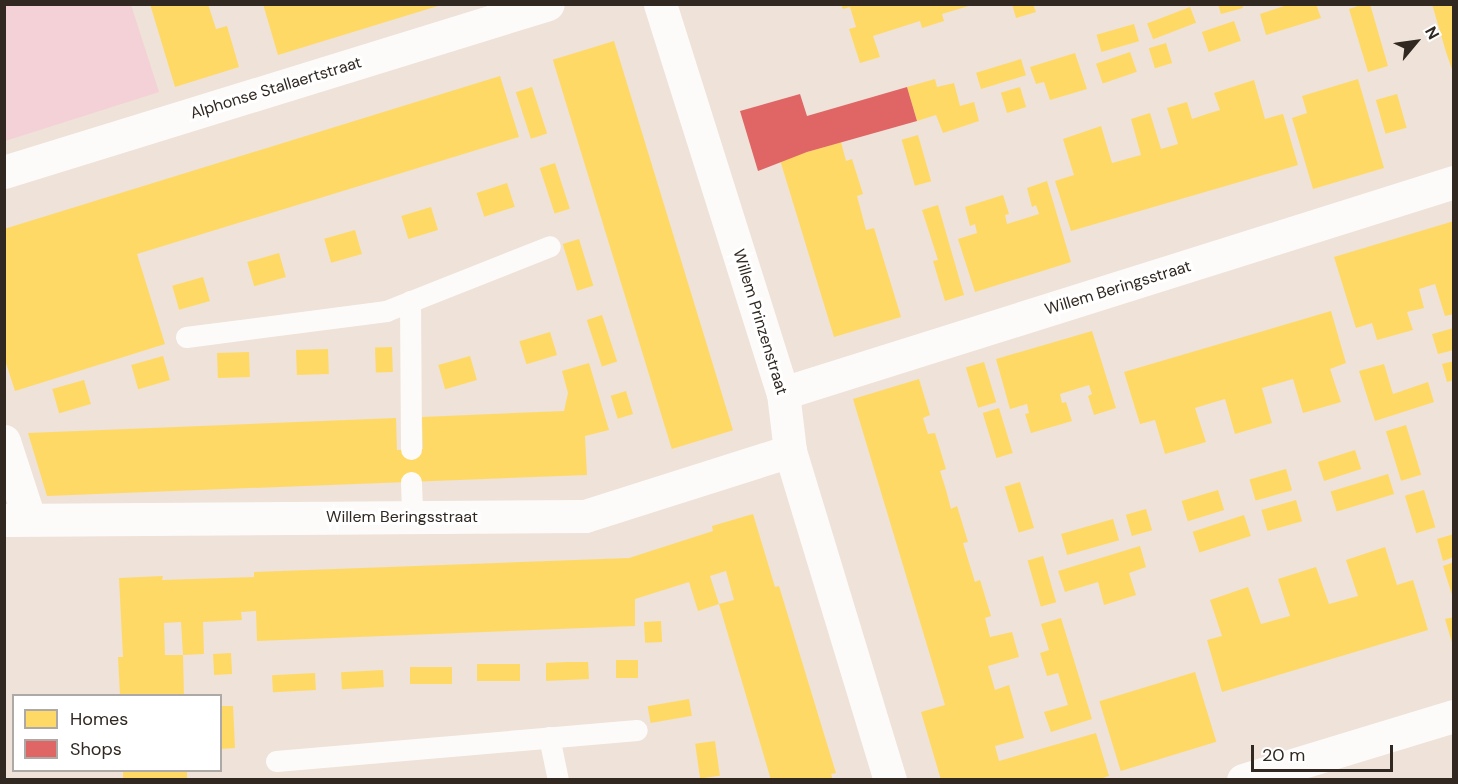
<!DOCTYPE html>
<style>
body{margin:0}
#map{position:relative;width:1458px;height:784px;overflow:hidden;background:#efe2d8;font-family:"DM Sans",sans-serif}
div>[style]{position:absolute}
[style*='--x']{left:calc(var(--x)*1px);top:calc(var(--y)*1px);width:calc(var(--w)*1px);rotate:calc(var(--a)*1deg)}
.green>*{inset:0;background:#f3d1d6}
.homes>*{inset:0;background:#ffd966;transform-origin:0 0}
.shops>*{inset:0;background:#e06666}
.service>*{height:21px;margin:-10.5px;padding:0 10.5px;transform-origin:10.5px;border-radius:10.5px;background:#fdfbf9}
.minor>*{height:33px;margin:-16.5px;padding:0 16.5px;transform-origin:16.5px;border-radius:16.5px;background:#fdfbf9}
span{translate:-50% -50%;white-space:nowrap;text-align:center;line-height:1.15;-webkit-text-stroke:6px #fff;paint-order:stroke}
.street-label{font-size:16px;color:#302821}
.frame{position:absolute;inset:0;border:6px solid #302821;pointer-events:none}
.legend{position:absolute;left:12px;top:694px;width:210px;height:78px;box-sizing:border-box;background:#fff;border:2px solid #aca9a6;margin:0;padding:8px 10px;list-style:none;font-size:18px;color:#302821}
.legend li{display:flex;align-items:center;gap:12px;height:30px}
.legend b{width:30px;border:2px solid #aca9a6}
.north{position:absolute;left:1386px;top:12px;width:60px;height:60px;-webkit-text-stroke:4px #fff;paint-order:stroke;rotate:61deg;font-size:16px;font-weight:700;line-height:24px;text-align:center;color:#302821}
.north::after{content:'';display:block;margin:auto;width:21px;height:27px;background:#302821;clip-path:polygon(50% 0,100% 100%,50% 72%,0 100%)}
.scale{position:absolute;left:1251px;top:745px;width:142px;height:27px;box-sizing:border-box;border:3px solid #302821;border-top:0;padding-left:8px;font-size:18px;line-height:21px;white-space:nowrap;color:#302821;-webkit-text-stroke:4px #fff;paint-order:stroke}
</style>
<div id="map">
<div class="green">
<div style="clip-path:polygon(5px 4px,131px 5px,159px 92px,5px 141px)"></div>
</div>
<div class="homes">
<div style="clip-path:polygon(150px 4px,208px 4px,216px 29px,227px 26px,239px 67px,175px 87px)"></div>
<div style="clip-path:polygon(263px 4px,441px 4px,441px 5px,278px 55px)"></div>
<div style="clip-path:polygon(841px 4px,972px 4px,972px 5px,942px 14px,944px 21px,922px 28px,920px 21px,873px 36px,880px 57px,860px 63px,849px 29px,856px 27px,850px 7px,843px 9px)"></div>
<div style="clip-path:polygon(1012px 4px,1033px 4px,1036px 12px,1016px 18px)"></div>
<div style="clip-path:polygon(1218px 4px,1242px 4px,1243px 8px,1221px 14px)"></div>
<div style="clip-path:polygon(1290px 4px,1316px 4px,1321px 18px,1266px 35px,1260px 14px)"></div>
<div style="clip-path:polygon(1364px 4px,1370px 4px,1388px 66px,1368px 72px,1349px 9px)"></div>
<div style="clip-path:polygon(1432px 4px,1454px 4px,1454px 75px,1446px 52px)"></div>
<div style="left:1190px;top:7px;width:17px;height:46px;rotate:69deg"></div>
<div style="left:1234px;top:21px;width:21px;height:34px;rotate:71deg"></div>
<div style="left:1134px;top:24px;width:18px;height:39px;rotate:74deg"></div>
<div style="left:614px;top:41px;width:407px;height:64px;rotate:73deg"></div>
<div style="left:1166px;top:43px;width:21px;height:18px;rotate:73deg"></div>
<div style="left:1130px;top:52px;width:21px;height:36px;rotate:71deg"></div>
<div style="clip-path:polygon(1075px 53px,1087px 89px,1050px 100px,1044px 82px,1036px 84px,1030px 67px)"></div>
<div style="left:1021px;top:59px;width:17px;height:47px;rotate:73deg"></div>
<div style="clip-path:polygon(500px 76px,519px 137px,137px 254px,165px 344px,15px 391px,4px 357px,4px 229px)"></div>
<div style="clip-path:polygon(935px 79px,937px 87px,954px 83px,960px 106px,974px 102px,979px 121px,943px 133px,936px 115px,917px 121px,907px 87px)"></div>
<div style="clip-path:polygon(1358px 79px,1384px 168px,1313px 189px,1292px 118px,1307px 113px,1302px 96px)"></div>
<div style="clip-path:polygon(1254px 80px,1265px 119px,1283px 114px,1298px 165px,1071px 231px,1055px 181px,1074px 175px,1063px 139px,1101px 126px,1112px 163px,1141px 155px,1131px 119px,1150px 113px,1161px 149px,1178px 144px,1167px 108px,1187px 102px,1192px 119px,1207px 114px,1220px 110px,1214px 93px)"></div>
<div style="left:532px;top:87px;width:49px;height:17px;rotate:72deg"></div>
<div style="left:1020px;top:87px;width:21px;height:20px;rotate:73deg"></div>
<div style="left:1397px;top:94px;width:35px;height:22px;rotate:74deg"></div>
<div style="left:918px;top:135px;width:48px;height:17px;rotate:74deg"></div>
<div style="clip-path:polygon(841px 142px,846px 161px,852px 159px,863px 194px,857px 196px,862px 215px,866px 230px,874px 228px,901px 317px,834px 337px,780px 160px)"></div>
<div style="left:555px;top:163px;width:48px;height:16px;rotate:72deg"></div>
<div style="clip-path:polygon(1047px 181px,1071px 262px,975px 292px,958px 239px,977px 233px,975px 224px,970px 226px,965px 207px,1003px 195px,1009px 214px,1005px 215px,1007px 224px,1039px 214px,1036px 205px,1032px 207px,1027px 188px)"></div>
<div style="left:507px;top:183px;width:25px;height:32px;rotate:72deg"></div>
<div style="clip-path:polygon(938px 205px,964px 295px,945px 301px,933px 261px,938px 260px,922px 210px)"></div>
<div style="left:431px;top:207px;width:24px;height:31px;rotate:73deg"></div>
<div style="clip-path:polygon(1454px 221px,1454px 314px,1445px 316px,1435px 284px,1419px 289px,1424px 308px,1407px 312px,1413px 330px,1377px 340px,1372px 323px,1356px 328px,1334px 257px)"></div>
<div style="left:355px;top:230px;width:25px;height:32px;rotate:74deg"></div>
<div style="left:579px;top:239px;width:49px;height:17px;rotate:73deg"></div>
<div style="left:279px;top:253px;width:25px;height:33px;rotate:74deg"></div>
<div style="left:203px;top:277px;width:25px;height:32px;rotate:74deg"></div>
<div style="clip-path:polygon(1331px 311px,1346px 363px,1330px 369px,1341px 402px,1303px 413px,1293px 379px,1262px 388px,1272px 423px,1235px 434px,1225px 399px,1208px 404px,1195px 408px,1206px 442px,1165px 454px,1155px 420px,1140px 424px,1124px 372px)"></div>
<div style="left:602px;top:315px;width:49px;height:16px;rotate:72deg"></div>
<div style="clip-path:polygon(1454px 328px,1454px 350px,1438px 354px,1432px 334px)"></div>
<div style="clip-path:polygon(1092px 331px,1116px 408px,1094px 415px,1088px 396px,1092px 394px,1089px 385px,1060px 394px,1062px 403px,1066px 402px,1072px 421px,1031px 433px,1025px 414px,1029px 413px,1027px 404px,1010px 409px,996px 359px)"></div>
<div style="left:550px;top:332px;width:24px;height:32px;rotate:73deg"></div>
<div style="left:392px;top:347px;width:25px;height:17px;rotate:88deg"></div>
<div style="left:328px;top:349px;width:25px;height:32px;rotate:88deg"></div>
<div style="left:249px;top:352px;width:25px;height:32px;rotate:88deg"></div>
<div style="left:163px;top:356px;width:25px;height:33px;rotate:74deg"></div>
<div style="left:470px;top:356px;width:25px;height:33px;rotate:74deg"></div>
<div style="clip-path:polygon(1454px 361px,1454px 380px,1447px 382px,1442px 364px)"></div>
<div style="left:984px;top:362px;width:42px;height:19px;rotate:73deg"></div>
<div style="clip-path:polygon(589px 363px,609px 430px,585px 436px,587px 475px,47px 496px,28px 433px,396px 418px,397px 450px,423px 449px,422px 417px,564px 411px,568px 393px,562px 371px)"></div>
<div style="clip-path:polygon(1384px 364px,1393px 394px,1428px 382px,1434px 402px,1375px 421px,1359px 371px)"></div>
<div style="clip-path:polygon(919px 379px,930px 415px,923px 418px,928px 434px,935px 433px,946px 469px,940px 471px,946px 490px,951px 509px,957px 506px,968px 542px,963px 543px,975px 582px,980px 580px,991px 616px,985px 618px,990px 637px,1012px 632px,1019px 657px,988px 666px,995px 690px,1009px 685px,1024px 738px,995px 746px,999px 761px,1096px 733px,1109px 776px,1096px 780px,941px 780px,921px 712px,945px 705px,853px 399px)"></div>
<div style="left:84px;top:380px;width:25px;height:33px;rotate:74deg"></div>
<div style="left:626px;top:391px;width:24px;height:16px;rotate:73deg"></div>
<div style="left:999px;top:408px;width:47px;height:17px;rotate:73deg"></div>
<div style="left:1406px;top:425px;width:52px;height:21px;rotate:73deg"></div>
<div style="left:1355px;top:450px;width:20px;height:39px;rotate:72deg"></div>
<div style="left:1286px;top:469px;width:22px;height:38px;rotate:74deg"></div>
<div style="left:1388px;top:474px;width:21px;height:60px;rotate:73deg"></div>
<div style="left:1020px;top:482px;width:48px;height:16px;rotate:73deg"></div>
<div style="left:1218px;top:490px;width:21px;height:38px;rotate:73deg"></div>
<div style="left:1424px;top:490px;width:39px;height:20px;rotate:73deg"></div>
<div style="left:1296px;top:500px;width:22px;height:36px;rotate:74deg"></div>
<div style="left:1146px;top:509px;width:22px;height:21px;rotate:74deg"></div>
<div style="clip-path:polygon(753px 514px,775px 587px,779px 586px,824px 734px,836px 773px,831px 774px,833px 780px,771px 780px,719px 604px,734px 600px,726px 571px,710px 576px,719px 604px,698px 611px,689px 582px,635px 599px,635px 626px,257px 641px,256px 611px,241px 612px,242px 620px,203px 622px,204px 654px,183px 655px,181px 622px,164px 623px,165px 655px,183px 655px,184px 696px,120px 696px,118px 657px,123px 657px,119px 578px,163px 576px,162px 580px,254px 577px,254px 572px,629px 558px,713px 531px,712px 526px)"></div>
<div style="left:1244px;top:515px;width:22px;height:54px;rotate:72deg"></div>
<div style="left:1113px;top:519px;width:22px;height:54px;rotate:74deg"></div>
<div style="clip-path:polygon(1454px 534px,1454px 557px,1443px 561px,1437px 539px)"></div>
<div style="clip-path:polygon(1140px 546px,1146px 567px,1129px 573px,1136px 595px,1104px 605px,1098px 582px,1065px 592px,1058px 571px)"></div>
<div style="clip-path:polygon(1385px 547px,1397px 585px,1413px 580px,1428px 630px,1222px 692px,1207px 640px,1222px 636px,1210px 600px,1248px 587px,1261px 624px,1290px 616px,1278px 579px,1316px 567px,1329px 604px,1358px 596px,1346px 560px)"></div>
<div style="left:1043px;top:556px;width:48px;height:16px;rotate:74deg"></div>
<div style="clip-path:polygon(1454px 562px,1454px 598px,1453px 598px,1443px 566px)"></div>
<div style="clip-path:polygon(1454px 617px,1454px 646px,1453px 646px,1445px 619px)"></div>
<div style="clip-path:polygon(1061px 618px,1092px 719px,1051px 732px,1044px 712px,1068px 705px,1058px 673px,1047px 676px,1040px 653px,1049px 650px,1041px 624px)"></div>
<div style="left:661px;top:621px;width:21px;height:17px;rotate:87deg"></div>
<div style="left:231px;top:653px;width:21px;height:18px;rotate:87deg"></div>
<div style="left:616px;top:660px;width:22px;height:18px"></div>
<div style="clip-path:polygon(567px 662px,588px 662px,589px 679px,546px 681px,546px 663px)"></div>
<div style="left:520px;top:664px;width:17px;height:43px;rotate:90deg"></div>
<div style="left:452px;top:667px;width:17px;height:42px;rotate:90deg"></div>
<div style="left:383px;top:670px;width:17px;height:42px;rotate:87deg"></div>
<div style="left:1195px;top:672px;width:73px;height:100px;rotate:73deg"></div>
<div style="left:315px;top:673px;width:17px;height:43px;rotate:87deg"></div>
<div style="left:689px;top:699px;width:17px;height:42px;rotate:80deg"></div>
<div style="clip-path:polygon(220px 706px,233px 706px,235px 748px,220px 749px)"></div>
<div style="left:715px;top:741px;width:35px;height:20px;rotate:82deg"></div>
<div style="left:123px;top:771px;width:64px;height:9px"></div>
</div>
<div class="shops">
<div style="clip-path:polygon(907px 87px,917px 121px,807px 152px,758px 171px,740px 111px,800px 94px,807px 116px)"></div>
</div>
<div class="service">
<div style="--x:410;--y:301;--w:148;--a:89.6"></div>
<div style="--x:186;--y:337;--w:202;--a:-7.4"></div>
<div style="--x:386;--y:311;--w:176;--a:-21.6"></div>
<div style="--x:411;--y:482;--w:34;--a:88"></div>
<div style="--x:549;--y:737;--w:44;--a:78.2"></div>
<div style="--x:276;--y:761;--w:362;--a:-4.9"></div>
</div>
<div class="minor">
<div style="--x:660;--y:4;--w:408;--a:72.5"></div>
<div style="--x:783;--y:393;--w:58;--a:83.1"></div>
<div style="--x:790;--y:451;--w:344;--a:73.1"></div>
<div style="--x:4;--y:172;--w:569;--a:-17.16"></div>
<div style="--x:783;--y:393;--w:703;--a:-17.46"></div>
<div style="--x:4;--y:441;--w:81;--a:72"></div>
<div style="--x:4;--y:520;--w:581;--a:-0.39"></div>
<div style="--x:585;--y:516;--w:215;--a:-17.6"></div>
<div style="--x:1243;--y:780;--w:220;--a:-16.9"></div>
</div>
<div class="street-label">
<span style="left:276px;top:88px;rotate:-17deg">Alphonse Stallaertstraat</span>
<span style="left:1118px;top:288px;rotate:-17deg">Willem Beringsstraat</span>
<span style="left:760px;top:322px;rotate:73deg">Willem Prinzenstraat</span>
<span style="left:402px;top:517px">Willem Beringsstraat</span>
</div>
<div class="frame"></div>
<ul class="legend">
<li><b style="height:16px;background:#ffd966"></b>Homes</li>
<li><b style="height:16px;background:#e06666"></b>Shops</li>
</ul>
<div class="north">N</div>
<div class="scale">20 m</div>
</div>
